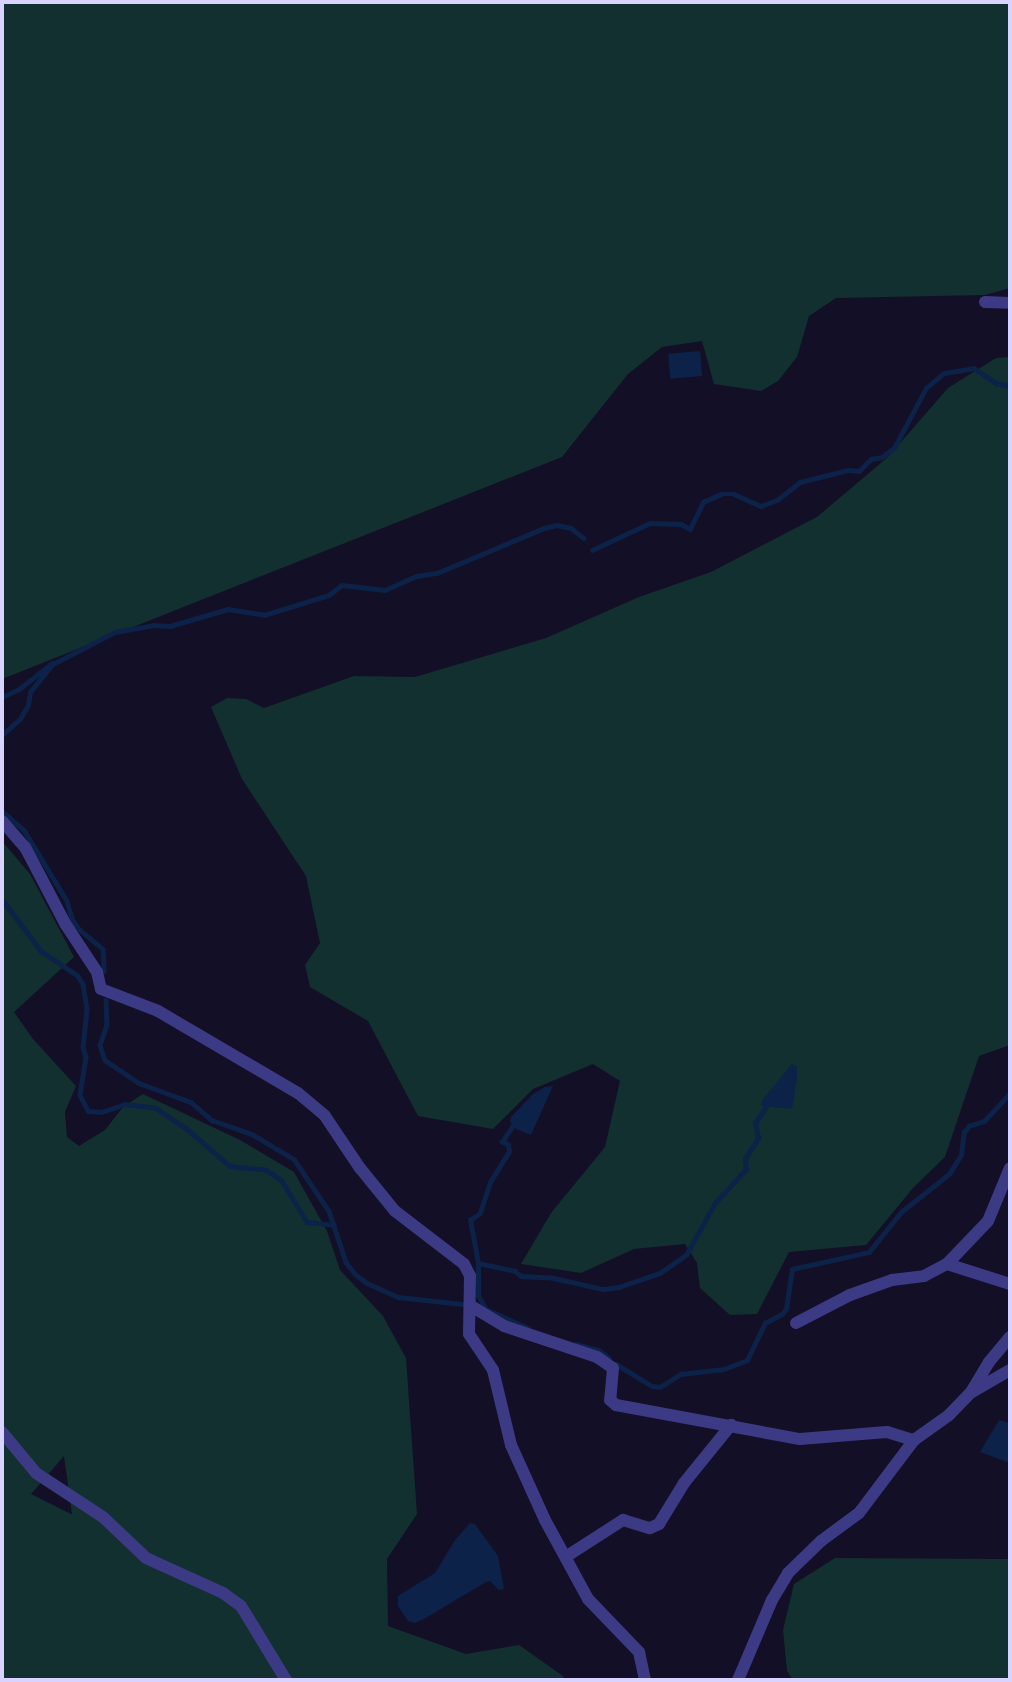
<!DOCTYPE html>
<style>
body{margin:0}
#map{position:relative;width:1012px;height:1682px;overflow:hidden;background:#130f26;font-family:Signika,sans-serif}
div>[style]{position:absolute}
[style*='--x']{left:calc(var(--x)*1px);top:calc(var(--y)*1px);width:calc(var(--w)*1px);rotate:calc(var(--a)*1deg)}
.green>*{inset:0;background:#12302f}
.water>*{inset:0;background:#0c2248;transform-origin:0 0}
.stream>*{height:4.5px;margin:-2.25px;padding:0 2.25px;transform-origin:2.25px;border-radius:2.25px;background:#0c2248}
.minor>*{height:12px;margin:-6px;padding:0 6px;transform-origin:6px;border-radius:6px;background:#3d3a85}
span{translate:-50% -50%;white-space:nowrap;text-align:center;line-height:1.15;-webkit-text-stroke:7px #130f26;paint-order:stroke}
.frame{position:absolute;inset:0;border:4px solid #d9d4ff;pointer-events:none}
</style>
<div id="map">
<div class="green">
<div style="clip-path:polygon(2px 2px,1010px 2px,1010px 288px,985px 295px,836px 298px,809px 316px,797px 357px,778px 381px,761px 391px,714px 384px,702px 341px,662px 347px,628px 374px,562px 457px,2px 679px)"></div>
<div style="clip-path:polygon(1010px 357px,1010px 1045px,979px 1056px,945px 1157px,913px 1188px,866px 1245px,789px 1252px,757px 1314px,730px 1315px,700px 1288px,697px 1263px,685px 1244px,634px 1249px,581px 1273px,521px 1264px,551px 1213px,605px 1147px,620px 1081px,593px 1064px,533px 1089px,493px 1129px,418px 1116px,368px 1021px,310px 987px,305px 965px,320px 943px,306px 876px,242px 779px,211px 707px,227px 698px,246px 699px,264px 708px,354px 676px,415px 677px,546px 638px,639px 597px,711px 572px,817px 517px,888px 457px,948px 388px,996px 358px)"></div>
<div style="clip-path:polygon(evenodd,2px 841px,30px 874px,74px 957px,14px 1012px,33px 1039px,76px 1086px,65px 1112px,67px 1137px,79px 1146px,105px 1130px,123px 1107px,143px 1094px,240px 1140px,294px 1172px,327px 1231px,340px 1270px,383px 1316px,406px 1358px,417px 1514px,387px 1559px,388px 1626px,466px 1654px,519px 1645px,563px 1676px,564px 1680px,2px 1680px,2px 841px,64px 1456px,72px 1514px,71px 1514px,31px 1494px,64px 1456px)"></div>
<div style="clip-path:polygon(1010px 1556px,1010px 1680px,793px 1680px,787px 1671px,783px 1630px,794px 1584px,835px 1558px,1007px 1559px)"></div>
</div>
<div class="water">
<div style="left:700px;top:351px;width:25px;height:32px;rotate:85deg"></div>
<div style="clip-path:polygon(792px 1064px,797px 1067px,797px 1078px,792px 1109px,761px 1106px,763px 1099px)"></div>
<div style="clip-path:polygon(553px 1086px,531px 1135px,516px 1129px,510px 1122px,511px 1117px,533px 1094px,545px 1087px)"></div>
<div style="clip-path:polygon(999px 1420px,1010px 1423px,1010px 1463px,980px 1452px)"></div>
<div style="clip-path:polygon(470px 1523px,475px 1524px,498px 1556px,504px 1589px,499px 1590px,490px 1581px,486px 1582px,424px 1619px,415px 1623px,408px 1621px,398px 1606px,398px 1596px,435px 1573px,455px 1540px)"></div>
</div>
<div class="stream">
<div style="--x:592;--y:550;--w:64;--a:-25"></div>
<div style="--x:650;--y:523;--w:31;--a:2"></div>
<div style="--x:681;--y:524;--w:10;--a:29"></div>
<div style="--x:690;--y:529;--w:30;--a:-64"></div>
<div style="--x:703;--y:502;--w:20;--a:-24"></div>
<div style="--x:721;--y:494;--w:13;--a:0"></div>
<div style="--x:734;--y:494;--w:30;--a:24"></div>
<div style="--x:761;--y:506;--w:17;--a:-21"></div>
<div style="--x:777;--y:500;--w:29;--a:-38"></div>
<div style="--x:800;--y:482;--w:49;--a:-14"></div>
<div style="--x:848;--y:470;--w:11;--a:5"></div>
<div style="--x:859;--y:471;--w:17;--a:-45"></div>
<div style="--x:871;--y:459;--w:11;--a:-10"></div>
<div style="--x:882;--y:457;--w:15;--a:-37"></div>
<div style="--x:894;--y:448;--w:68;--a:-61.9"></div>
<div style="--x:926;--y:388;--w:23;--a:-40"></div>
<div style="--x:944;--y:373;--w:30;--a:-9"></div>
<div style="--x:974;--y:368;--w:27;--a:34"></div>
<div style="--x:996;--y:383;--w:14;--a:12"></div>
<div style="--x:2;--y:697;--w:19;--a:-25"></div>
<div style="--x:19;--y:689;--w:42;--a:-38.2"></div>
<div style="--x:2;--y:735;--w:24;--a:-42"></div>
<div style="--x:20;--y:719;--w:16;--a:-60"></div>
<div style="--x:28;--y:705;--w:13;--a:-81"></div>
<div style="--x:30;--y:692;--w:36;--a:-51"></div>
<div style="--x:53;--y:664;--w:70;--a:-27.3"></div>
<div style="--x:115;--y:632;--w:39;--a:-10"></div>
<div style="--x:153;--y:625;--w:17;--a:3"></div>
<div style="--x:170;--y:626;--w:60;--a:-16.3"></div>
<div style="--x:228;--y:609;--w:36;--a:9"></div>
<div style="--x:264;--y:615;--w:68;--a:-17.1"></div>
<div style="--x:329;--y:595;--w:16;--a:-38"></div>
<div style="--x:342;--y:585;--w:43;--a:6.6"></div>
<div style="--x:385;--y:590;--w:35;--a:-24"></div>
<div style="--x:417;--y:576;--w:20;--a:-9"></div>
<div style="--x:437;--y:573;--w:116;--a:-22.8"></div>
<div style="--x:544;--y:528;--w:13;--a:-13"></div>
<div style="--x:557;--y:525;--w:14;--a:12"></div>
<div style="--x:571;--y:528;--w:16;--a:38"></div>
<div style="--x:2;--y:811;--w:29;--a:41"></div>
<div style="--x:24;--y:830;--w:83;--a:58.8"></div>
<div style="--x:67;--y:901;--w:19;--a:74"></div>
<div style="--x:72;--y:919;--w:12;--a:55"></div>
<div style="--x:79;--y:929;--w:31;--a:40"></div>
<div style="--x:103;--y:949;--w:22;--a:87"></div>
<div style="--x:2;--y:899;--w:65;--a:53.1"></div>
<div style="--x:41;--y:951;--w:43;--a:33.7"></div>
<div style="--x:77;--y:975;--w:11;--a:56"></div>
<div style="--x:83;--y:984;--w:26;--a:81"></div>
<div style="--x:87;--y:1010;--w:37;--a:96"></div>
<div style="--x:83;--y:1047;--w:10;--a:73"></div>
<div style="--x:86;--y:1057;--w:38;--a:99"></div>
<div style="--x:80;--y:1095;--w:18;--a:63"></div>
<div style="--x:88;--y:1111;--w:14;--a:4"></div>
<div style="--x:102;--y:1112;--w:24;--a:-19"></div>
<div style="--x:125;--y:1104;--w:31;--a:7"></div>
<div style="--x:156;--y:1108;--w:36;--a:34"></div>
<div style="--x:186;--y:1128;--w:58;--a:40.8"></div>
<div style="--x:230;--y:1166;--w:36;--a:6"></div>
<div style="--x:266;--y:1170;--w:8;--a:30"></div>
<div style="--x:273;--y:1174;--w:11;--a:38"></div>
<div style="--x:282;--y:1181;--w:48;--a:58.6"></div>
<div style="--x:307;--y:1222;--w:27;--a:6"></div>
<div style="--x:106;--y:1000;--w:25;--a:88"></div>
<div style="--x:107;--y:1025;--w:21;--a:109"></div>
<div style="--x:100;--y:1045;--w:16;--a:72"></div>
<div style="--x:105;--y:1060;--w:41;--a:34.1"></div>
<div style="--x:139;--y:1083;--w:55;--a:20.1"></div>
<div style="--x:191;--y:1102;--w:28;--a:41"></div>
<div style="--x:212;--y:1120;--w:42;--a:19.3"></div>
<div style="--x:252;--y:1134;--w:49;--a:30.8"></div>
<div style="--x:294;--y:1159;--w:63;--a:56.1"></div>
<div style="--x:329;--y:1211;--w:54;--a:71.6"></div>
<div style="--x:346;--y:1262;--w:15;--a:53"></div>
<div style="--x:355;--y:1274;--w:15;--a:37"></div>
<div style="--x:367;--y:1283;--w:35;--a:24"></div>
<div style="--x:399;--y:1297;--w:63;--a:6.3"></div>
<div style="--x:478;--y:1263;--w:38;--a:12"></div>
<div style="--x:515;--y:1271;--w:8;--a:40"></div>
<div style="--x:521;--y:1276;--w:33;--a:3"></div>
<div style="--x:554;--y:1278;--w:50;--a:12.7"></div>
<div style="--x:603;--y:1289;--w:16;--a:-7"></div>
<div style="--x:619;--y:1287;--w:43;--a:-18.9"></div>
<div style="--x:660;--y:1273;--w:32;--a:-35"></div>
<div style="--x:686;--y:1255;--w:60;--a:-60.9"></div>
<div style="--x:715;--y:1203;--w:46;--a:-47.6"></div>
<div style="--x:746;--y:1169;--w:10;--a:-96"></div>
<div style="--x:745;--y:1159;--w:25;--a:-58"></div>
<div style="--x:758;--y:1138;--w:15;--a:-101"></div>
<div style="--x:755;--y:1123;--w:22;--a:-56"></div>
<div style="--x:485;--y:1308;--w:14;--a:-120"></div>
<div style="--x:478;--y:1296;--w:33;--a:-90"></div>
<div style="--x:478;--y:1263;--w:44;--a:-100.5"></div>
<div style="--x:470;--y:1220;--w:12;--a:-35"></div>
<div style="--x:480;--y:1213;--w:33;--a:-72"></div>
<div style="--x:490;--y:1182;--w:36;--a:-58"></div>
<div style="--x:509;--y:1151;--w:6;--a:-99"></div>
<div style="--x:508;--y:1145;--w:7;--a:-153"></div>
<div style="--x:502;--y:1142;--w:24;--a:-57"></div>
<div style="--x:488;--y:1310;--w:44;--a:24.2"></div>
<div style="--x:576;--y:1344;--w:24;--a:15"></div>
<div style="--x:599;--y:1350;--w:13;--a:39"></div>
<div style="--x:616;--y:1364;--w:42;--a:31.4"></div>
<div style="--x:652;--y:1386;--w:8;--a:7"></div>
<div style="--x:660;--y:1387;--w:25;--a:-32"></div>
<div style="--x:681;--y:1374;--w:43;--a:-6.6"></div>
<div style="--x:724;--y:1369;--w:25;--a:-21"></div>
<div style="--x:747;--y:1360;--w:41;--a:-64.1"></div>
<div style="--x:765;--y:1323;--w:19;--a:-28"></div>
<div style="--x:782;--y:1314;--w:6;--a:-51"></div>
<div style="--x:786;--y:1309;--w:40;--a:-81.5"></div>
<div style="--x:792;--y:1269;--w:79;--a:-12.4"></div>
<div style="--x:869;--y:1252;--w:51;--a:-51.3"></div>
<div style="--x:901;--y:1212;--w:61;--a:-38.4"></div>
<div style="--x:949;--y:1174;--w:22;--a:-58"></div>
<div style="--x:961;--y:1155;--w:23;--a:-83"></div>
<div style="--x:964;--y:1132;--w:8;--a:-50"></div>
<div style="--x:969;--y:1126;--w:16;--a:-18"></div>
<div style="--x:984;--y:1121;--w:38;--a:-47"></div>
</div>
<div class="minor">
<div style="--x:985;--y:302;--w:25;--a:2"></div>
<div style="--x:2;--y:821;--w:35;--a:49"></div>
<div style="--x:25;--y:847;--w:88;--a:62.3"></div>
<div style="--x:66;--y:925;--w:56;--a:56.6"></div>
<div style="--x:97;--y:972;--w:17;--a:77"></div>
<div style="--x:101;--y:989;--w:61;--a:21.1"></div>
<div style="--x:158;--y:1011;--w:162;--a:30.4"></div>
<div style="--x:298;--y:1093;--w:35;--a:40"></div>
<div style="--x:325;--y:1116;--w:63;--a:56.1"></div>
<div style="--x:360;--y:1168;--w:55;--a:50.9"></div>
<div style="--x:395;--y:1211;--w:87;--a:37.5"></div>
<div style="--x:464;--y:1264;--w:13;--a:63"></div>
<div style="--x:470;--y:1276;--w:58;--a:91"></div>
<div style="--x:469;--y:1334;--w:43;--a:56.3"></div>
<div style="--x:493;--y:1370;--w:77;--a:76.5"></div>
<div style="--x:511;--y:1445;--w:82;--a:65.6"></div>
<div style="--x:545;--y:1520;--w:90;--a:61.4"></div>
<div style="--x:588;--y:1599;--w:74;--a:46.1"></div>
<div style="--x:639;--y:1652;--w:29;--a:78"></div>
<div style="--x:947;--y:1264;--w:66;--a:17.6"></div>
<div style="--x:471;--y:1306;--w:39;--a:31"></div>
<div style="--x:504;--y:1326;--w:98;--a:18.4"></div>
<div style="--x:597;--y:1357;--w:19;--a:35"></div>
<div style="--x:613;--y:1368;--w:32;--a:95"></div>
<div style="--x:610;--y:1400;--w:8;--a:40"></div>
<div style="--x:616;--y:1405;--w:187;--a:10.5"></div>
<div style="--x:800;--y:1439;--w:87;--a:-4.6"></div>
<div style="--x:887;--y:1432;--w:28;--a:17"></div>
<div style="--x:796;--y:1323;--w:61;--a:-27.4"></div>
<div style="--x:850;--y:1295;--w:45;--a:-19.7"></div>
<div style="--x:892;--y:1280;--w:32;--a:-7"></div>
<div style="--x:924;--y:1276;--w:26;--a:-28"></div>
<div style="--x:947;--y:1264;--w:59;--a:-46.4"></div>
<div style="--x:988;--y:1221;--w:57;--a:-67.5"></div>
<div style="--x:972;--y:1392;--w:44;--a:-30.1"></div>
<div style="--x:2;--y:1432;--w:53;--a:50.3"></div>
<div style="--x:36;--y:1473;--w:80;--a:33.3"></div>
<div style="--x:103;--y:1517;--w:59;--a:43.6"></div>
<div style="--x:146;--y:1558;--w:85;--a:24.4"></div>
<div style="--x:223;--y:1593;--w:22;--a:36"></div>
<div style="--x:241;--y:1606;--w:87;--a:58.7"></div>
<div style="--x:567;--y:1556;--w:67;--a:-32.7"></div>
<div style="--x:623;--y:1520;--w:28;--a:17"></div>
<div style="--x:650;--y:1528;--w:10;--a:-24"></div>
<div style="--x:659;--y:1524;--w:48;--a:-58.6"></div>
<div style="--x:684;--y:1483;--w:75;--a:-51"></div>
<div style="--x:738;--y:1680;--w:87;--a:-67"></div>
<div style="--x:772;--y:1600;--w:31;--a:-59"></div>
<div style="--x:788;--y:1573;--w:46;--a:-44.1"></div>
<div style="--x:821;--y:1541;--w:47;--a:-36.4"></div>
<div style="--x:859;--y:1513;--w:91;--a:-53"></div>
<div style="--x:914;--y:1440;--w:43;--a:-35.5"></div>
<div style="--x:949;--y:1415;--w:32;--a:-46"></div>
<div style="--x:971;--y:1392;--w:35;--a:-59"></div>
<div style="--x:989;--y:1362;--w:33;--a:-50"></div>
</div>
<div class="frame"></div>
</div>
